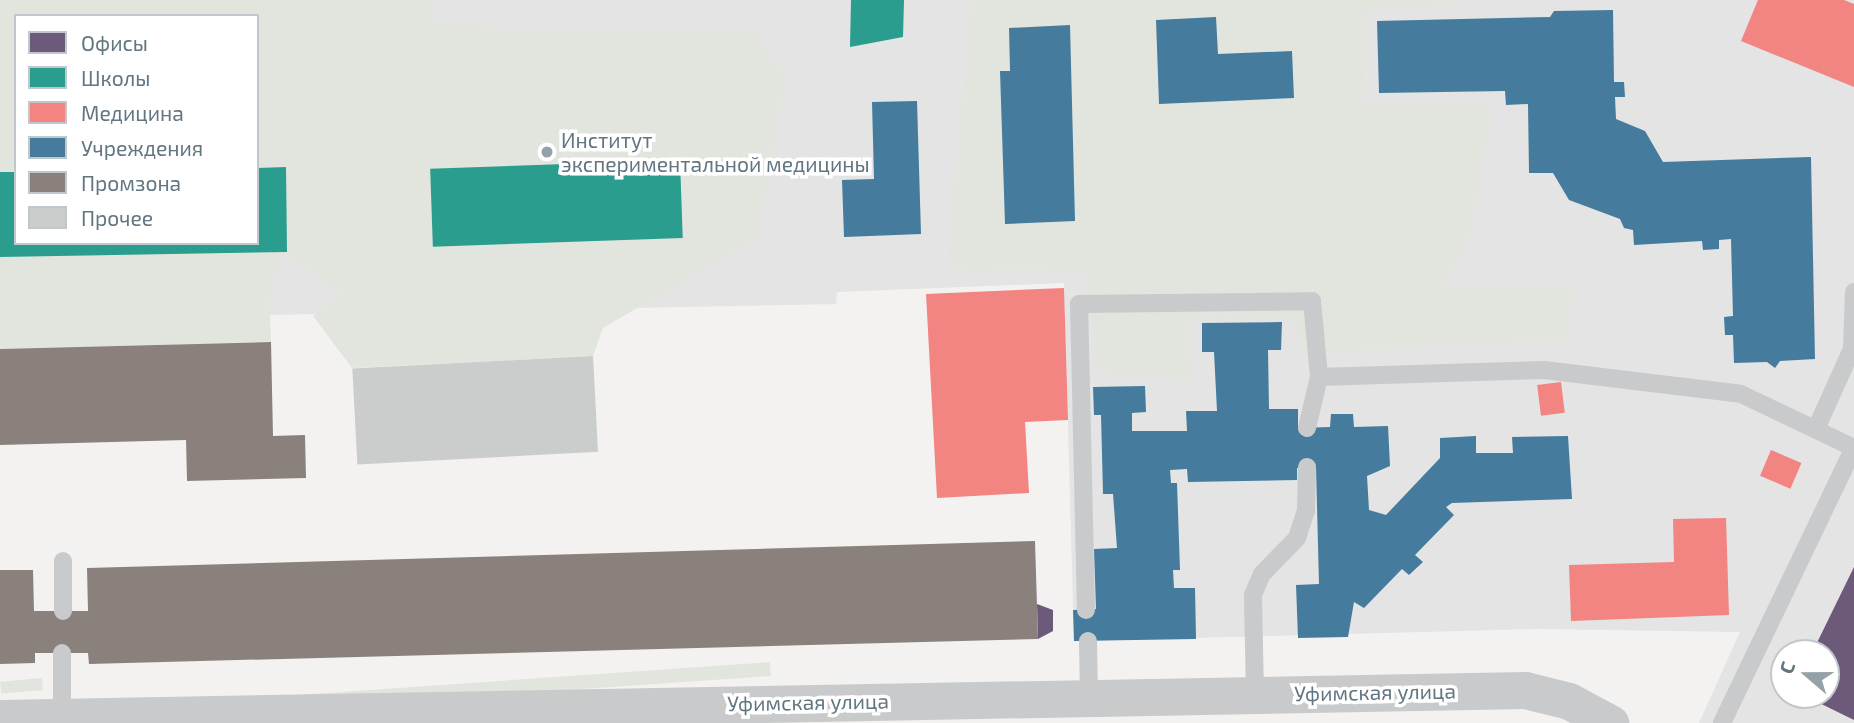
<!DOCTYPE html>
<meta charset="utf-8">
<style>
body{margin:0}
#map{position:relative;width:1854px;height:723px;overflow:hidden;background:#f3f2f0;font-family:"Exo 2",sans-serif}
div>[style]{position:absolute}
[style*='--x']{left:calc(var(--x)*1px);top:calc(var(--y)*1px);width:calc(var(--w)*1px);rotate:calc(var(--a)*1deg)}
.built>*{inset:0;background:#e3e4e3}
.green>*{inset:0;background:#e2e5de;transform-origin:0 0}
.offices>*{inset:0;background:#6d597a}
.schools>*{inset:0;background:#2a9d8f;transform-origin:0 0}
.health>*{inset:0;background:#f28482;transform-origin:0 0}
.public>*{inset:0;background:#457b9d}
.industry>*{inset:0;background:#8a817c}
.building>*{inset:0;background:#cbcccc;transform-origin:0 0}
.service>*{height:18px;margin:-9px;padding:0 9px;transform-origin:9px;border-radius:9px;background:#c8cacb}
.minor>*{height:37px;margin:-18.5px;padding:0 18.5px;transform-origin:18.5px;border-radius:18.5px;background:#c8cacb}
.dots>*{width:19px;height:19px;translate:-50% -50%;box-sizing:border-box;border:4px solid #fff;border-radius:50%}
span{translate:-50% -50%;white-space:nowrap;text-align:center;line-height:1.15;-webkit-text-stroke:7px #fff;paint-order:stroke}
.poi-label{font-size:21px;color:#627681}
.left{translate:0 -50%;text-align:left}
.street-label{font-size:21px;color:#627681}
.legend{position:absolute;left:14px;top:14px;width:245px;height:231px;box-sizing:border-box;background:#fff;border:2px solid #c0c8cd;margin:0;padding:9px 12px;list-style:none;font-size:21px;color:#627681}
.legend li{display:flex;align-items:center;gap:14px;height:35px}
.legend b{width:35px;border:2px solid #c0c8cd}
.north{position:absolute;left:1770px;top:639px;width:70px;height:70px;box-sizing:border-box;background:#fff;border:2px solid #c0c8cd;border-radius:50%;rotate:290deg;font-size:19px;font-weight:700;line-height:28px;text-align:center;color:#627681}
.north::after{content:'';display:block;margin:auto;width:24px;height:32px;background:#95a1a8;clip-path:polygon(50% 0,100% 100%,50% 72%,0 100%)}
</style>
<div id="map">
<div class="built">
<div style="clip-path:polygon(evenodd,0 0,1854px 0,1854px 723px,1699px 723px,1740px 632px,1539px 629px,1074px 641px,1064px 283px,837px 292px,836px 304px,0 320px,0 0,16px 16px,257px 16px,257px 243px,16px 243px,16px 16px,0 0,1784px 653px,1826px 653px,1826px 695px,1784px 695px,1784px 653px)"></div>
</div>
<div class="green">
<div style="clip-path:polygon(evenodd,0 0,432px 0,436px 22px,508px 29px,687px 34px,753px 28px,785px 79px,758px 238px,603px 328px,593px 356px,352px 368px,313px 316px,344px 296px,287px 253px,269px 286px,271px 342px,0 349px,0 0,16px 16px,257px 16px,257px 243px,16px 243px,16px 16px)"></div>
<div style="clip-path:polygon(972px 0,1463px 0,1462px 4px,1366px 10px,1363px 103px,1493px 106px,1466px 248px,1442px 284px,1574px 287px,1566px 339px,1300px 353px,1296px 319px,1187px 317px,1191px 381px,1099px 372px,1084px 270px,947px 269px)"></div>
<div style="left:770px;top:662px;width:14px;height:667px;rotate:86deg"></div>
<div style="left:42px;top:678px;width:12px;height:42px;rotate:85deg"></div>
</div>
<div class="offices">
<div style="clip-path:polygon(1854px 567px,1854px 720px,1803px 695px,1826px 695px,1826px 653px,1812px 653px)"></div>
<div style="clip-path:polygon(1037px 604px,1053px 610px,1053px 631px,1038px 639px)"></div>
</div>
<div class="schools">
<div style="clip-path:polygon(851px 0,904px 0,903px 37px,850px 47px)"></div>
<div style="left:680px;top:160px;width:78px;height:250px;rotate:88deg"></div>
<div style="clip-path:polygon(286px 167px,287px 252px,0 257px,0 172px,16px 172px,16px 243px,257px 243px,257px 168px)"></div>
</div>
<div class="health">
<div style="clip-path:polygon(1758px 0,1844px 0,1854px 4px,1854px 87px,1741px 41px)"></div>
<div style="clip-path:polygon(1064px 288px,1068px 420px,1025px 422px,1029px 493px,937px 498px,926px 294px)"></div>
<div style="left:1561px;top:382px;width:31px;height:24px;rotate:83deg"></div>
<div style="left:1771px;top:450px;width:33px;height:28px;rotate:23deg"></div>
<div style="clip-path:polygon(1726px 518px,1729px 615px,1571px 621px,1569px 565px,1674px 562px,1673px 519px)"></div>
</div>
<div class="public">
<div style="clip-path:polygon(1613px 10px,1614px 82px,1624px 82px,1625px 97px,1615px 97px,1616px 119px,1645px 131px,1663px 162px,1811px 157px,1815px 359px,1780px 361px,1775px 368px,1767px 362px,1734px 363px,1733px 335px,1725px 335px,1724px 317px,1733px 316px,1731px 239px,1719px 240px,1719px 249px,1703px 250px,1702px 241px,1634px 245px,1633px 230px,1624px 228px,1620px 219px,1569px 200px,1553px 173px,1529px 173px,1528px 104px,1506px 105px,1505px 91px,1379px 93px,1377px 21px,1550px 17px,1554px 11px)"></div>
<div style="clip-path:polygon(1216px 17px,1218px 54px,1292px 51px,1294px 98px,1159px 104px,1156px 20px)"></div>
<div style="clip-path:polygon(1070px 25px,1075px 221px,1005px 224px,1000px 71px,1010px 71px,1009px 28px)"></div>
<div style="clip-path:polygon(917px 101px,921px 234px,844px 237px,842px 180px,874px 179px,872px 102px)"></div>
<div style="clip-path:polygon(1282px 322px,1281px 350px,1268px 350px,1269px 409px,1298px 409px,1298px 428px,1330px 427px,1331px 414px,1353px 414px,1354px 427px,1388px 426px,1390px 466px,1367px 476px,1369px 510px,1386px 515px,1440px 458px,1440px 438px,1476px 436px,1476px 453px,1513px 453px,1512px 437px,1568px 436px,1572px 499px,1452px 503px,1446px 507px,1454px 515px,1415px 555px,1423px 562px,1409px 575px,1402px 569px,1364px 608px,1354px 602px,1348px 637px,1298px 638px,1296px 585px,1319px 584px,1316px 467px,1297px 468px,1297px 480px,1188px 482px,1187px 469px,1170px 470px,1171px 483px,1177px 483px,1180px 570px,1173px 570px,1174px 588px,1195px 588px,1196px 639px,1074px 641px,1073px 610px,1096px 609px,1094px 549px,1117px 548px,1113px 494px,1103px 494px,1101px 415px,1094px 415px,1093px 387px,1145px 386px,1146px 412px,1132px 413px,1132px 431px,1187px 431px,1186px 411px,1217px 411px,1214px 352px,1202px 352px,1202px 323px)"></div>
</div>
<div class="industry">
<div style="clip-path:polygon(271px 342px,273px 436px,305px 435px,306px 478px,187px 481px,186px 440px,0 445px,0 349px)"></div>
<div style="clip-path:polygon(1035px 541px,1038px 639px,89px 664px,88px 653px,35px 653px,35px 663px,0 664px,0 570px,33px 570px,34px 611px,88px 611px,87px 568px)"></div>
</div>
<div class="building">
<div style="left:593px;top:356px;width:96px;height:241px;rotate:87deg"></div>
</div>
<div class="service">
<div style="--x:1307;--y:428;--w:52;--a:-76.8"></div>
<div style="--x:1319;--y:377;--w:225;--a:-1.8"></div>
<div style="--x:1544;--y:370;--w:198;--a:6.9"></div>
<div style="--x:1741;--y:394;--w:125;--a:25.5"></div>
<div style="--x:1816;--y:429;--w:88;--a:-65.8"></div>
<div style="--x:1852;--y:349;--w:57;--a:-88"></div>
<div style="--x:1086;--y:610;--w:306;--a:-91.3"></div>
<div style="--x:1079;--y:304;--w:233;--a:-0.7"></div>
<div style="--x:1312;--y:301;--w:76;--a:84.7"></div>
<div style="--x:63;--y:611;--w:50;--a:-90"></div>
<div style="--x:1088;--y:641;--w:56;--a:89"></div>
<div style="--x:62;--y:653;--w:64;--a:90"></div>
<div style="--x:1255;--y:694;--w:99;--a:-91.2"></div>
<div style="--x:1253;--y:595;--w:23;--a:-67"></div>
<div style="--x:1262;--y:574;--w:50;--a:-45.8"></div>
<div style="--x:1297;--y:538;--w:28;--a:-72"></div>
<div style="--x:1306;--y:511;--w:44;--a:-88.7"></div>
<div style="--x:1722;--y:723;--w:305;--a:-64.4"></div>
</div>
<div class="minor">
<div style="--x:0;--y:718;--w:1525;--a:-1.05"></div>
<div style="--x:1525;--y:690;--w:45;--a:14"></div>
<div style="--x:1569;--y:701;--w:47;--a:28.2"></div>
</div>
<div class="dots">
<div style="left:547px;top:152px;background:#95a1a8"></div>
</div>
<div class="poi-label">
<span class="left" style="left:561px;top:152px">Институт<br>экспериментальной медицины</span>
</div>
<div class="street-label">
<span style="left:1375px;top:692px;rotate:-1deg">Уфимская улица</span>
<span style="left:808px;top:702px;rotate:-1deg">Уфимская улица</span>
</div>
<ul class="legend">
<li><b style="height:19px;background:#6d597a"></b>Офисы</li>
<li><b style="height:19px;background:#2a9d8f"></b>Школы</li>
<li><b style="height:19px;background:#f28482"></b>Медицина</li>
<li><b style="height:19px;background:#457b9d"></b>Учреждения</li>
<li><b style="height:19px;background:#8a817c"></b>Промзона</li>
<li><b style="height:19px;background:#cbcccc"></b>Прочее</li>
</ul>
<div class="north">С</div>
</div>
